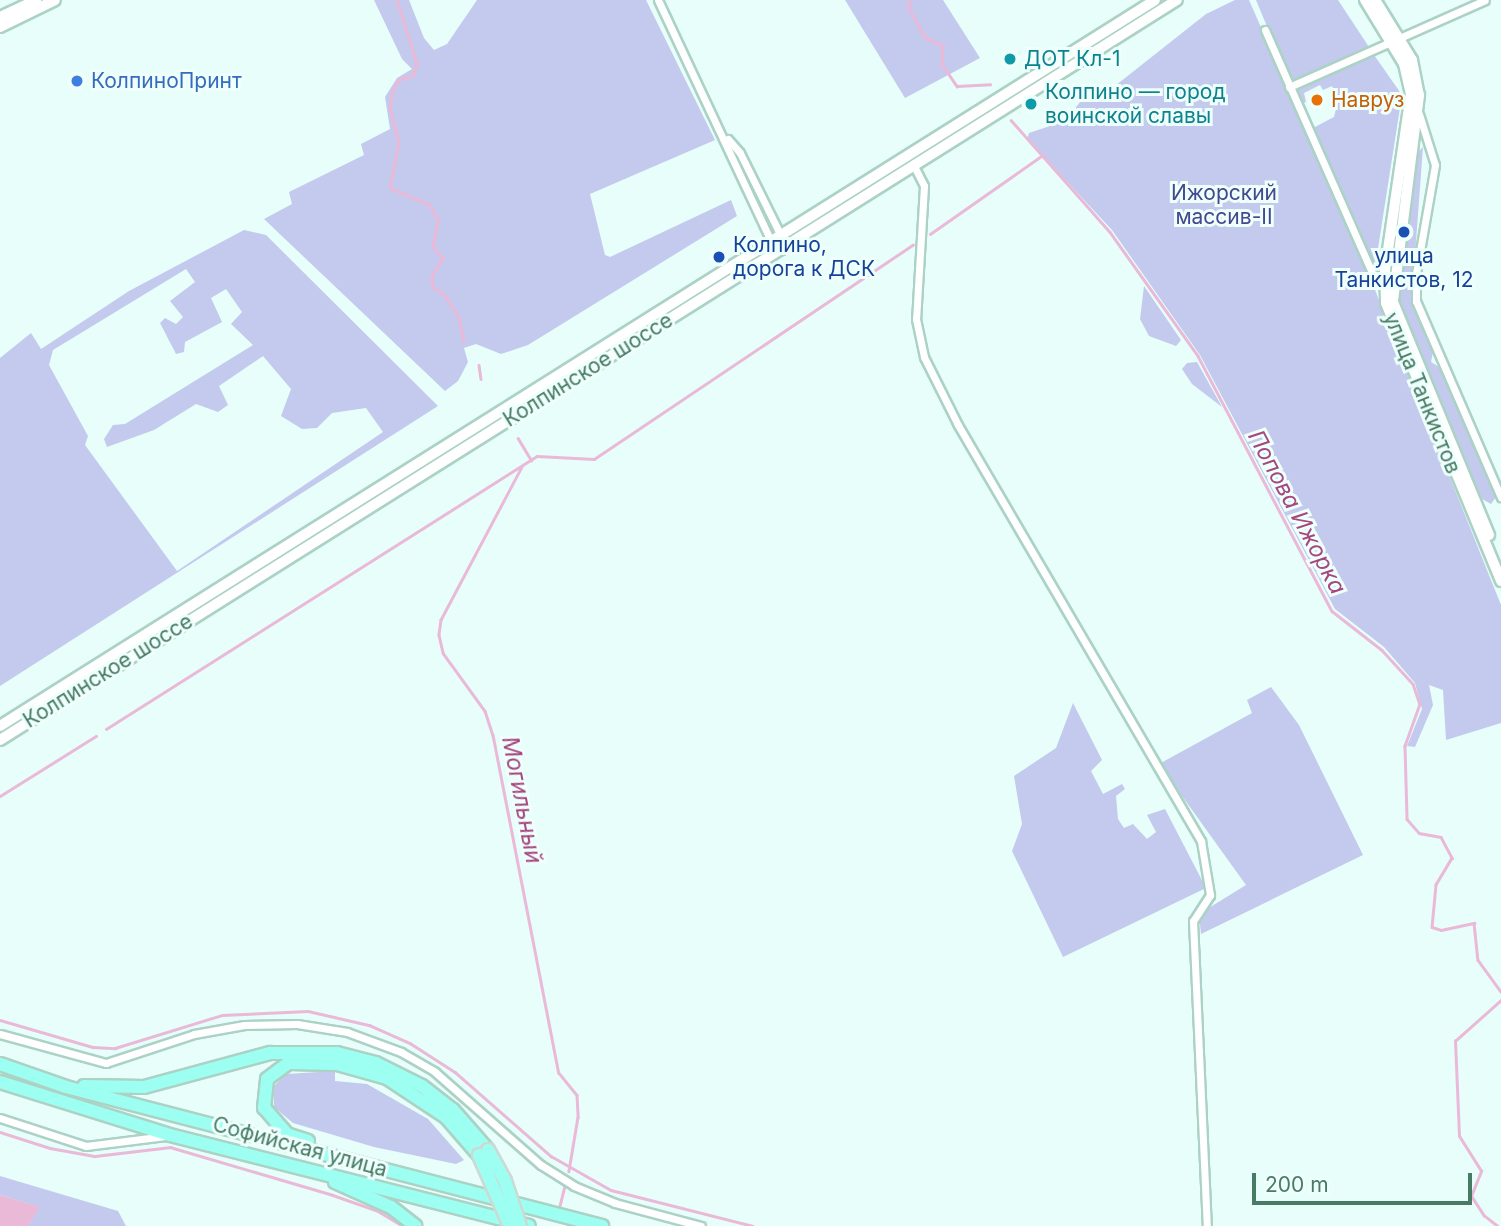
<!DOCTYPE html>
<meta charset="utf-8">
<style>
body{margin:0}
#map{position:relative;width:1501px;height:1226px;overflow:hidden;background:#e7fefb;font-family:Inter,sans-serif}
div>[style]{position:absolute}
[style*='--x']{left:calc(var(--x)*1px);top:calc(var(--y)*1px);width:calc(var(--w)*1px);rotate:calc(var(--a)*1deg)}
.green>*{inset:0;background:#c3caee}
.water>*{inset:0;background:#eab9d7}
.stream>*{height:2.5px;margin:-1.25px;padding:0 1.25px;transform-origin:1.25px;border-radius:1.25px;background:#eab9d7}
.roads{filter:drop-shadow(2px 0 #abd2c5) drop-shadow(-2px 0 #abd2c5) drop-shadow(0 2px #abd2c5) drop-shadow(0 -2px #abd2c5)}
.street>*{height:7px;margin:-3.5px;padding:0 3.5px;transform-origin:3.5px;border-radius:3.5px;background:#fff}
.secondary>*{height:10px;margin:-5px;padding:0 5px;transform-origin:5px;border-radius:5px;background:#fff}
.primary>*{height:12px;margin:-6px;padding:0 6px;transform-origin:6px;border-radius:6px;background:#9dfff2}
.bridges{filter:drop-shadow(2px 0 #ccdad4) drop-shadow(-2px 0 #ccdad4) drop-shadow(0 2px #ccdad4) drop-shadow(0 -2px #ccdad4)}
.primary-bridge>*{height:12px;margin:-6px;padding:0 6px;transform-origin:6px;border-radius:6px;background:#9dfff2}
.dots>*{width:19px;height:19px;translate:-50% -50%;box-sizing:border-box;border:4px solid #effffc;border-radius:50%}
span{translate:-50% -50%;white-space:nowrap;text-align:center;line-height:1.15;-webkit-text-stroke:6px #effffc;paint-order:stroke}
.culture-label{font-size:21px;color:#0d838f}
.left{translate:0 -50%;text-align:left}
.shop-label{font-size:21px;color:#366cbe}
.food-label{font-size:21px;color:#c56008}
.park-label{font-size:21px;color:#44488e}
.transit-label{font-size:21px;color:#164399}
.street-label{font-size:21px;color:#487b66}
.water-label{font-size:23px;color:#a64780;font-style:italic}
.scale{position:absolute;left:1252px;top:1173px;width:220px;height:32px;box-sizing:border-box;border:4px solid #487b66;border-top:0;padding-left:9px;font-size:21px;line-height:24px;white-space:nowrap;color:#487b66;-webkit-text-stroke:5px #effffc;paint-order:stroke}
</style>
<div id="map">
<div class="green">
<div style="clip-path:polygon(374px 0,409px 0,424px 38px,434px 50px,447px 44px,477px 0,646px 0,715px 140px,590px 194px,605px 255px,610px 257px,731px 200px,737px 216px,528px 345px,501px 354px,476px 344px,464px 348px,468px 362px,458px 381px,445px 391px,264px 219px,292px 204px,289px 192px,364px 155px,361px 144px,390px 129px,385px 97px,397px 78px,412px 69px,402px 59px)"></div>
<div style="clip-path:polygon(845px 0,943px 0,980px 58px,905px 98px)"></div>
<div style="clip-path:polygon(1235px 0,1249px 0,1365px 265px,1501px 605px,1501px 723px,1446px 740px,1443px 690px,1429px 685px,1433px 705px,1415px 747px,1407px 746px,1422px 709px,1415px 683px,1384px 647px,1335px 609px,1200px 355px,1112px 230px,1027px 139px,1029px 133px,1065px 121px,1084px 97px,1081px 88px,1091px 84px,1101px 97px,1206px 14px)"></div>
<div style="clip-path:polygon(1256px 0,1338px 0,1369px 47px,1290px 82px)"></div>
<div style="clip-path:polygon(1372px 52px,1402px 95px,1374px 274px,1311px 129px,1334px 117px,1338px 101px,1332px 86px,1323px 90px,1320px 85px,1304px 93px,1306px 102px,1299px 105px,1295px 95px,1300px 84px)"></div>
<div style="clip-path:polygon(1423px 147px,1412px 296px,1434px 346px,1431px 362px,1441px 368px,1498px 494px,1491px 504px,1482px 499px,1399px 299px,1403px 245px,1411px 235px,1407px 212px,1416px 154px)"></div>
<div style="clip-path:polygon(evenodd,244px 230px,266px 235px,438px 406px,0 686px,0 358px,31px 333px,41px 349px,129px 291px,244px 230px,186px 269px,195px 282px,170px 301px,183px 317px,176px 324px,165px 318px,160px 323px,176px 354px,184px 352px,185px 342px,222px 322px,211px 298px,226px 289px,242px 312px,231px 324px,253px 345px,125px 424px,113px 425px,104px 439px,107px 447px,154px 430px,196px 404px,218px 412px,228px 405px,219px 386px,263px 356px,291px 389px,281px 416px,302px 429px,317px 428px,332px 413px,366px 408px,383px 432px,177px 571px,85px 445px,88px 436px,49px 365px,53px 350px,186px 269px)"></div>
<div style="clip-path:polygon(1144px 286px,1181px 340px,1176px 346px,1149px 336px,1140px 319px)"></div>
<div style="clip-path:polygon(1197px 362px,1222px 407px,1192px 384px,1182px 369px,1187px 363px)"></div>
<div style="clip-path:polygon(1271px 687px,1299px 725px,1363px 855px,1201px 934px,1199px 914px,1246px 885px,1159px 764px,1252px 713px,1247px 700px)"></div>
<div style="clip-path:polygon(1073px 703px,1102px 760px,1091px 771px,1103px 794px,1122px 784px,1125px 789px,1116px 796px,1118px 819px,1124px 828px,1133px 824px,1147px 839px,1156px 832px,1147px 815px,1165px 809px,1206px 888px,1063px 957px,1012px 851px,1022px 824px,1014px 776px,1056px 748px)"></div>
<div style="clip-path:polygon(335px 1071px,335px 1081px,367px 1084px,428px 1119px,464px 1160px,456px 1164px,374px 1147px,293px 1123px,274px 1107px,273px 1087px,286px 1074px)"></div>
<div style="clip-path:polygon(0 1176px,118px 1211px,126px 1226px,28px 1226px,39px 1207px,0 1195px)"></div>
</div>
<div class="water">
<div style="clip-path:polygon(0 1195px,40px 1207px,28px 1226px,0 1226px)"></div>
</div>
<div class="stream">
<div style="--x:397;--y:0;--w:67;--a:72.6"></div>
<div style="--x:417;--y:64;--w:13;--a:108"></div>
<div style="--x:413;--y:76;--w:15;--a:164"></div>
<div style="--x:399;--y:80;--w:13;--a:119"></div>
<div style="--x:393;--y:91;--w:16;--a:101"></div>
<div style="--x:390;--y:107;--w:36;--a:76"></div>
<div style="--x:399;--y:142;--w:47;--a:101.1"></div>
<div style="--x:390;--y:188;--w:43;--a:23"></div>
<div style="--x:430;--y:205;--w:17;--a:62"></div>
<div style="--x:438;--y:220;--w:27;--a:100"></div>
<div style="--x:433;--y:247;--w:15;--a:48"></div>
<div style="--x:443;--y:258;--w:21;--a:121"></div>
<div style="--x:432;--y:276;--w:11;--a:85"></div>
<div style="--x:433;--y:287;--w:14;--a:34"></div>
<div style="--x:445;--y:295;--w:26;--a:58"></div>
<div style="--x:459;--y:317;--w:25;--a:79"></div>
<div style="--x:911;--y:0;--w:7;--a:117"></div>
<div style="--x:908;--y:6;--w:37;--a:61"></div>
<div style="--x:926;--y:38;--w:19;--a:25"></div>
<div style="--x:943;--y:46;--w:18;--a:93"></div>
<div style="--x:942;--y:64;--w:27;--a:56"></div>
<div style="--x:957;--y:86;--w:33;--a:-3"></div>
<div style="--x:1011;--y:120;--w:149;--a:48.5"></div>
<div style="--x:1110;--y:232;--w:152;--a:54.6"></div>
<div style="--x:1198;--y:356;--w:288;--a:62.3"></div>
<div style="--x:1332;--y:611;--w:63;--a:38"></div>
<div style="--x:1382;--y:650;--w:46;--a:47.6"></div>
<div style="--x:1413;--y:684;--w:21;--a:71"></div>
<div style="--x:1420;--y:704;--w:45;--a:109.7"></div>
<div style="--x:1405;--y:746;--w:73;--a:88.4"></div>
<div style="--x:1407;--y:819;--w:18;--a:49"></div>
<div style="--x:1419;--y:833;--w:22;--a:10"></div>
<div style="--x:1441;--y:837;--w:24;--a:62"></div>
<div style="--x:1452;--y:858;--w:31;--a:121"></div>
<div style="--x:1436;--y:885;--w:42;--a:95.4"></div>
<div style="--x:1432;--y:927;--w:9;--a:18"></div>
<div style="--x:1441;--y:930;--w:34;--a:-12"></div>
<div style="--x:1474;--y:923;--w:37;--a:84"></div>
<div style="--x:1478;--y:960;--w:39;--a:54"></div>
<div style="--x:930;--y:234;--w:134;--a:-35"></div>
<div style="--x:479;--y:365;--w:14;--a:82"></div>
<div style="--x:518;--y:438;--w:26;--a:59"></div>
<div style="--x:522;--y:467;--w:173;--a:117.9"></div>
<div style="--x:441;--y:620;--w:15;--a:98"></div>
<div style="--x:439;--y:635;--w:18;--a:77"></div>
<div style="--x:443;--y:653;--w:72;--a:54.1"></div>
<div style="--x:485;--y:711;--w:25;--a:72"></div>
<div style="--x:493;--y:735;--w:344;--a:79"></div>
<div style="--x:559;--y:1073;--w:28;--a:51"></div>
<div style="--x:577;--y:1095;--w:22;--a:87"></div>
<div style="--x:578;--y:1117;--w:55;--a:99.5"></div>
<div style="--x:106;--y:729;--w:510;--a:-32.35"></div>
<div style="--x:537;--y:456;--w:57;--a:3"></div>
<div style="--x:594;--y:459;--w:384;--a:-33.9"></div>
<div style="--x:0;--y:796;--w:113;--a:-32"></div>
<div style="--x:0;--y:1020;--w:97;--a:16.2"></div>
<div style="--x:93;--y:1047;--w:22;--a:3"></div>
<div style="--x:115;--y:1048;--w:112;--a:-17.1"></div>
<div style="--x:222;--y:1015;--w:86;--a:-2.7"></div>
<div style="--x:308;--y:1011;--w:63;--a:12.9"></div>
<div style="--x:369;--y:1025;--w:45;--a:23.7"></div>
<div style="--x:410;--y:1043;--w:54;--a:32.8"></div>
<div style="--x:455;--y:1072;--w:128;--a:41.2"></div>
<div style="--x:551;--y:1156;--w:69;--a:29.5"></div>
<div style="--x:611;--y:1190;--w:146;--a:14.2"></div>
<div style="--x:0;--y:1132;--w:52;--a:17.7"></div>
<div style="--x:50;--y:1148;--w:46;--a:10.1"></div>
<div style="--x:95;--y:1156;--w:76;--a:-6.8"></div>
<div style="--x:170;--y:1147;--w:167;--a:16.4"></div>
<div style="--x:330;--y:1194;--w:51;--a:19.5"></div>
<div style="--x:378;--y:1211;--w:29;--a:31"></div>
<div style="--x:559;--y:1208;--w:21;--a:-76"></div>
<div style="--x:1497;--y:1226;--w:16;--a:-142"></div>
<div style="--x:1484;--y:1216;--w:24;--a:-123"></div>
<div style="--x:1471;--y:1196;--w:27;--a:-68"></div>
<div style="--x:1481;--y:1171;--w:41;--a:-122.2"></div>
<div style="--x:1459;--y:1136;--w:95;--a:-92.4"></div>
<div style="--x:1455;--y:1041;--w:62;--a:-41.7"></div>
</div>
<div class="roads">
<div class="street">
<div style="--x:658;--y:0;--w:266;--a:64.9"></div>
<div style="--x:771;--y:241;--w:14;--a:39"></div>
<div style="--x:1265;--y:30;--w:272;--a:66.2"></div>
<div style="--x:1375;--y:279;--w:11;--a:38"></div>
<div style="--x:1289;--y:87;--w:214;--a:-23.9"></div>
<div style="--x:1419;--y:114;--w:53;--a:72.6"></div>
<div style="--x:1435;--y:165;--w:111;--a:99.9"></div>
<div style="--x:1416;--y:274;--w:27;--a:90"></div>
<div style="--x:1416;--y:301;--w:214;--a:66.6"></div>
<div style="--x:728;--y:139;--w:18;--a:49"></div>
<div style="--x:740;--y:153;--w:95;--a:63.7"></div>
<div style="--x:914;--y:166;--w:22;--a:63"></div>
<div style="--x:924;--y:186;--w:133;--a:93.4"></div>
<div style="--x:916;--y:319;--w:39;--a:78"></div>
<div style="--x:924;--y:357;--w:76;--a:63.4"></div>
<div style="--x:958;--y:425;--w:482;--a:59.7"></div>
<div style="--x:1201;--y:841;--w:55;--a:80.5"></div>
<div style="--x:1210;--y:895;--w:31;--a:123"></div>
<div style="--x:1193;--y:921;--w:305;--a:87.4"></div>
<div style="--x:0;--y:1034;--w:110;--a:15.3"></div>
<div style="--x:106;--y:1063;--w:93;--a:-18.2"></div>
<div style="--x:194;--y:1034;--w:51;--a:-10.2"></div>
<div style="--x:244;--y:1025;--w:53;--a:-1.1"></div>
<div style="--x:297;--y:1024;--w:51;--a:9.1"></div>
<div style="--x:347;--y:1032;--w:58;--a:20.3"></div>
<div style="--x:401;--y:1052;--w:39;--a:30"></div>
<div style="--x:435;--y:1072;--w:141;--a:41.3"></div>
<div style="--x:541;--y:1165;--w:39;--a:32"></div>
<div style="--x:574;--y:1186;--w:44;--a:22.5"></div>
<div style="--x:615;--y:1203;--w:89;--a:15"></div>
<div style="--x:0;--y:1118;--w:90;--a:18"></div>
<div style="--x:86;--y:1146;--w:80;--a:-7.2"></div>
</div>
<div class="secondary">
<div style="--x:1365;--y:0;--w:75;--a:58.6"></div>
<div style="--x:1404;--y:64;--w:31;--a:77"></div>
<div style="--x:1411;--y:94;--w:178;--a:98.4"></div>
<div style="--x:1385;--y:270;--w:33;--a:88"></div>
<div style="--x:1386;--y:303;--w:301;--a:67.5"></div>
<div style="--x:1375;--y:0;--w:70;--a:58.3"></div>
<div style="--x:1412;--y:60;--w:36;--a:79"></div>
<div style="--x:1419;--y:95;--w:209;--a:97.2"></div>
<div style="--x:1393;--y:302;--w:252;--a:67.6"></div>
<div style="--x:0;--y:17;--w:40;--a:-25"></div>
<div style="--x:0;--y:27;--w:61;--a:-26.1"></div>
<div style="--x:0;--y:726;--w:1364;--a:-32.15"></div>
<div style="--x:0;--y:740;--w:1390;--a:-32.16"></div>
</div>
<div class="primary">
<div style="--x:0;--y:1064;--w:70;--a:19.2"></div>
<div style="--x:66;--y:1087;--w:554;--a:14.54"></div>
<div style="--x:0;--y:1082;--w:178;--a:17.3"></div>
<div style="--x:170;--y:1135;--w:370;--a:14.2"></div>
<div style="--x:84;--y:1086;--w:60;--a:1"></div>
<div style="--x:144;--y:1087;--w:131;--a:-15.1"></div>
<div style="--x:270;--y:1053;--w:67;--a:0"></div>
<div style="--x:337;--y:1053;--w:40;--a:14.4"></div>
<div style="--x:376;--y:1063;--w:51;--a:26.6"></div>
<div style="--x:422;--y:1086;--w:39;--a:38"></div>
<div style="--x:453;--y:1110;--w:53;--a:48.8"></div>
<div style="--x:308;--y:1141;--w:22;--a:-162"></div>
<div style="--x:287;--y:1134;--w:35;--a:-131"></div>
<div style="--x:264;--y:1108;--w:29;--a:-84"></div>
<div style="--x:267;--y:1079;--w:26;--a:-37"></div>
<div style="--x:288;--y:1063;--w:49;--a:1.2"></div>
<div style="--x:337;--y:1064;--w:52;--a:15.6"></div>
<div style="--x:387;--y:1078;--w:71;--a:33.5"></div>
<div style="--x:446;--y:1117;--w:50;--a:49"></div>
<div style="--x:335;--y:1182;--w:61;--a:24.1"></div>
<div style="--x:391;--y:1207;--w:31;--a:38"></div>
</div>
</div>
<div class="bridges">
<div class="primary-bridge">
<div style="--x:488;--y:1150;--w:35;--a:61"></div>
<div style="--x:505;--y:1181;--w:47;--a:71.6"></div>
<div style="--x:479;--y:1155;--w:77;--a:66.4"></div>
</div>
</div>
<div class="dots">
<div style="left:1010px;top:59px;background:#0f9aa8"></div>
<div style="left:77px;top:81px;background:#3f7fe0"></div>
<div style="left:1317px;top:100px;background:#e8710a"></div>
<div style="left:1031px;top:104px;background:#0f9aa8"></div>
<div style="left:1404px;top:232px;background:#1a4fb4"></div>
<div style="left:719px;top:257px;background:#1a4fb4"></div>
</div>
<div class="culture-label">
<span class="left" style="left:1024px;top:59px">ДОТ Кл-1</span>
<span class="left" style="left:1045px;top:104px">Колпино — город<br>воинской славы</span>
</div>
<div class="shop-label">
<span class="left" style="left:91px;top:81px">КолпиноПринт</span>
</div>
<div class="food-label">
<span class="left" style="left:1331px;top:100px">Навруз</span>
</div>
<div class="park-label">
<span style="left:1224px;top:205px">Ижорский<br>массив-II</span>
</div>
<div class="transit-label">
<span class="left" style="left:733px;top:257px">Колпино,<br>дорога к ДСК</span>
<span style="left:1404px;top:268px">улица<br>Танкистов, 12</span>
</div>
<div class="street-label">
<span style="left:588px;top:370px;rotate:-32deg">Колпинское шоссе</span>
<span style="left:1422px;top:393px;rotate:68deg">улица Танкистов</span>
<span style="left:108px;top:671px;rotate:-32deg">Колпинское шоссе</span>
<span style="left:300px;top:1147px;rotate:15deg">Софийская улица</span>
</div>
<div class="water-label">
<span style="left:1297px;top:512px;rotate:62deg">Попова Ижорка</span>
<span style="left:522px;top:800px;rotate:79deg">Могильный</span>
</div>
<div class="scale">200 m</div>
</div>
